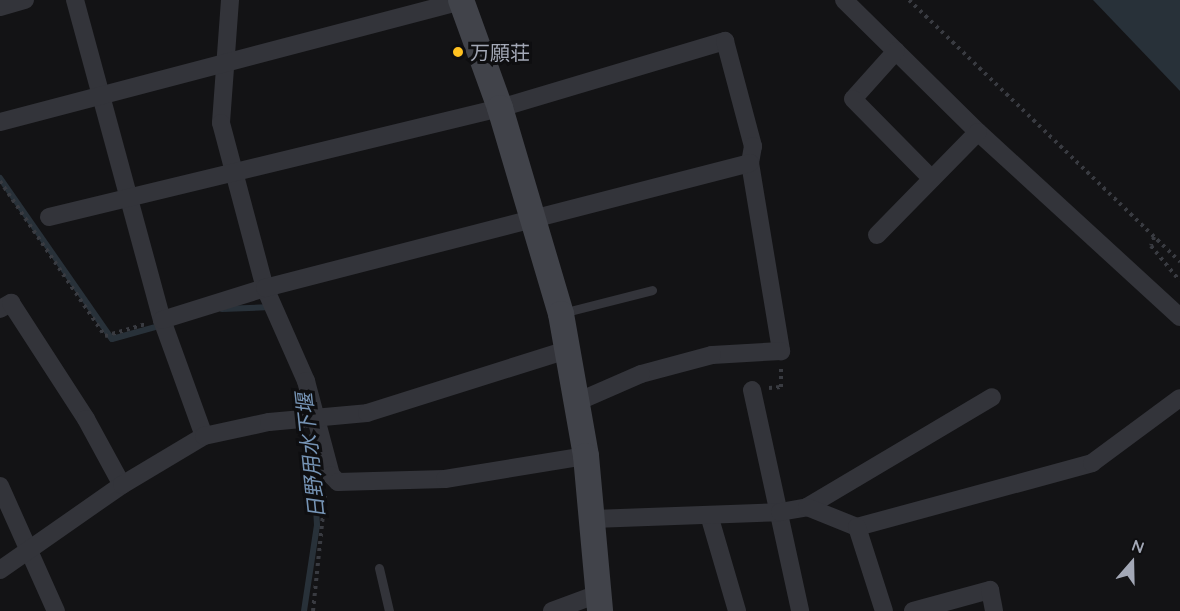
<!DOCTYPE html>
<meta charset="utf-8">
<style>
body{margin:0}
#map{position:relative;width:1180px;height:611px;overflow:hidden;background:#131315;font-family:Quicksand,"Noto Sans JP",sans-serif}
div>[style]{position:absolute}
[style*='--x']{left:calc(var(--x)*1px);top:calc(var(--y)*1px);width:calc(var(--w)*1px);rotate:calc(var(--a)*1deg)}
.water>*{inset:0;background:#283139}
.stream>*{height:6px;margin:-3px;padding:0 3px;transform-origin:3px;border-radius:3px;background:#283139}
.path>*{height:4px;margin-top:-2px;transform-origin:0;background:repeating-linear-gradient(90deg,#393b41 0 3px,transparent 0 7.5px)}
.lane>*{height:9px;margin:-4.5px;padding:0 4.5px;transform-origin:4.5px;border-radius:4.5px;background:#33343a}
.street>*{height:18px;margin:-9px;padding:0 9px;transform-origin:9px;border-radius:9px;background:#33343a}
.secondary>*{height:26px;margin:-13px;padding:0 13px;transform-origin:13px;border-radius:13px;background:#41434a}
.dots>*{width:16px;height:16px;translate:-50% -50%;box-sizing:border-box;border:3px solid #0e0e10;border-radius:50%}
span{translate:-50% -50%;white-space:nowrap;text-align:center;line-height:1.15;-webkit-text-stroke:6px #0e0e10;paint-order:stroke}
.poi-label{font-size:20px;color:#a3a8b6}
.left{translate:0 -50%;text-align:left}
.water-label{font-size:21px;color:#7694b5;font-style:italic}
.north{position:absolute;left:1102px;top:533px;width:60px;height:60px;-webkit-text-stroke:4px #0e0e10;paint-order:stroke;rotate:20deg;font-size:16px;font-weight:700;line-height:24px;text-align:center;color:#a3a8b6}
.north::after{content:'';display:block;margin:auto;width:21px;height:27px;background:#a3a8b6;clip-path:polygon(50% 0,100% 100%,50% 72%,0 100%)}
</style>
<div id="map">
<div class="water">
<div style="clip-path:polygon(1093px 0,1180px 0,1180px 91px)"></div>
</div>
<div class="stream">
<div style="--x:0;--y:178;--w:196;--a:55.2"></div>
<div style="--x:112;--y:339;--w:53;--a:-15.4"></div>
<div style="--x:222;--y:309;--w:49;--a:-2.3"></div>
<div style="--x:304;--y:611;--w:87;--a:-81.4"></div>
<div style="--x:317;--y:525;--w:89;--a:-93.2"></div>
</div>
<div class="path">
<div style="--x:909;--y:0;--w:377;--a:44"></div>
<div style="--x:0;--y:181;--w:187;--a:55.9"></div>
<div style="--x:105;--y:336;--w:43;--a:-16.3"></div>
<div style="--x:1154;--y:237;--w:9;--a:108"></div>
<div style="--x:1151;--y:246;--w:45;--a:50.4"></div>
<div style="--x:769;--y:388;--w:12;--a:-5"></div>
<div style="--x:781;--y:387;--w:20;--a:-90"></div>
<div style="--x:313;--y:611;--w:117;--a:-84.1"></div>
</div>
<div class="lane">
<div style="--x:562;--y:313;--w:93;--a:-14.3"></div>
<div style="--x:379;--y:568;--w:44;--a:76.9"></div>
</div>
<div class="street">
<div style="--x:75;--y:0;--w:332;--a:74.8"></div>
<div style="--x:162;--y:320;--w:123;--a:70.1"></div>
<div style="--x:230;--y:0;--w:123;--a:94.2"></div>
<div style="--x:221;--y:123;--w:171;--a:75.1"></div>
<div style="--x:265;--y:288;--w:102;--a:66.2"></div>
<div style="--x:306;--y:381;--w:97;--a:75.1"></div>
<div style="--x:331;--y:475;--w:10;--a:45"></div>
<div style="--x:338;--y:482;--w:107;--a:-1.6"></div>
<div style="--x:445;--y:479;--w:143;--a:-9.3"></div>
<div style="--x:844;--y:0;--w:188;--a:44.6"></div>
<div style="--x:978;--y:132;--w:274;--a:42.5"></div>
<div style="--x:0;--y:7;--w:26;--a:-16"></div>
<div style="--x:896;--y:51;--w:64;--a:131.9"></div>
<div style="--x:853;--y:99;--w:112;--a:45.4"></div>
<div style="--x:0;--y:122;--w:481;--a:-14.7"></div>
<div style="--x:49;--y:217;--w:464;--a:-13.6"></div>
<div style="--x:500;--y:108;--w:235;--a:-16.6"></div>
<div style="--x:725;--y:41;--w:109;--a:75.1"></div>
<div style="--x:753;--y:146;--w:17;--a:100"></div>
<div style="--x:750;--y:163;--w:191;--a:80.6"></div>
<div style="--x:781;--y:351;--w:69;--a:176.7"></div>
<div style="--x:712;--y:355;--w:73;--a:165"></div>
<div style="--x:641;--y:374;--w:70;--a:156.4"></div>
<div style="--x:877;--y:235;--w:144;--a:-45.6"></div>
<div style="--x:0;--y:309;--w:13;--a:-29"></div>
<div style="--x:11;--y:303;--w:138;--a:57.1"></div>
<div style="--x:86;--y:419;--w:75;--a:61.4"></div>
<div style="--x:162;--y:320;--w:108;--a:-17.3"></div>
<div style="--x:265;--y:288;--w:501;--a:-14.45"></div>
<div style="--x:752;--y:390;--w:226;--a:77.7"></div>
<div style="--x:0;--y:486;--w:137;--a:65.9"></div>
<div style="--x:807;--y:507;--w:215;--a:-30.7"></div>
<div style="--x:709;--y:515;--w:100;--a:73.7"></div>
<div style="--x:593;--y:519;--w:187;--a:-2.1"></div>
<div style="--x:780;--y:512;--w:27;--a:-10"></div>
<div style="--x:807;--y:507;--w:54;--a:21.8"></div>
<div style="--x:857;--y:527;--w:244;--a:-15.2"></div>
<div style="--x:1092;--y:463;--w:109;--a:-36.5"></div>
<div style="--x:857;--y:527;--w:88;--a:72.2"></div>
<div style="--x:0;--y:570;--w:149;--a:-34.9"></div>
<div style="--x:122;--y:485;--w:96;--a:-30.9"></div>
<div style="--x:204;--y:436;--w:66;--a:-12.2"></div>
<div style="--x:269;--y:422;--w:98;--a:-5.2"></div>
<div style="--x:367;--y:413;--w:210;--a:-17.5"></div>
<div style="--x:552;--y:611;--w:49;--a:-20.3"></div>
<div style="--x:913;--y:611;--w:80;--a:-15.3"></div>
<div style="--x:990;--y:590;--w:21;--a:79"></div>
</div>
<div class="secondary">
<div style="--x:461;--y:0;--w:115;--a:70.1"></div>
<div style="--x:500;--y:108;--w:215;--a:73.5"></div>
<div style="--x:561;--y:314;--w:144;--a:80"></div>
<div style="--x:586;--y:456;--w:156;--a:84.8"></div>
</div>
<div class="dots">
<div style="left:458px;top:52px;background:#ffc120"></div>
</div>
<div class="poi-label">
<span class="left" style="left:470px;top:52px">万願荘</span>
</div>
<div class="water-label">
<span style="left:310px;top:456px;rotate:-96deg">日野用水下堰</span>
</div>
<div class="north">N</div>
</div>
